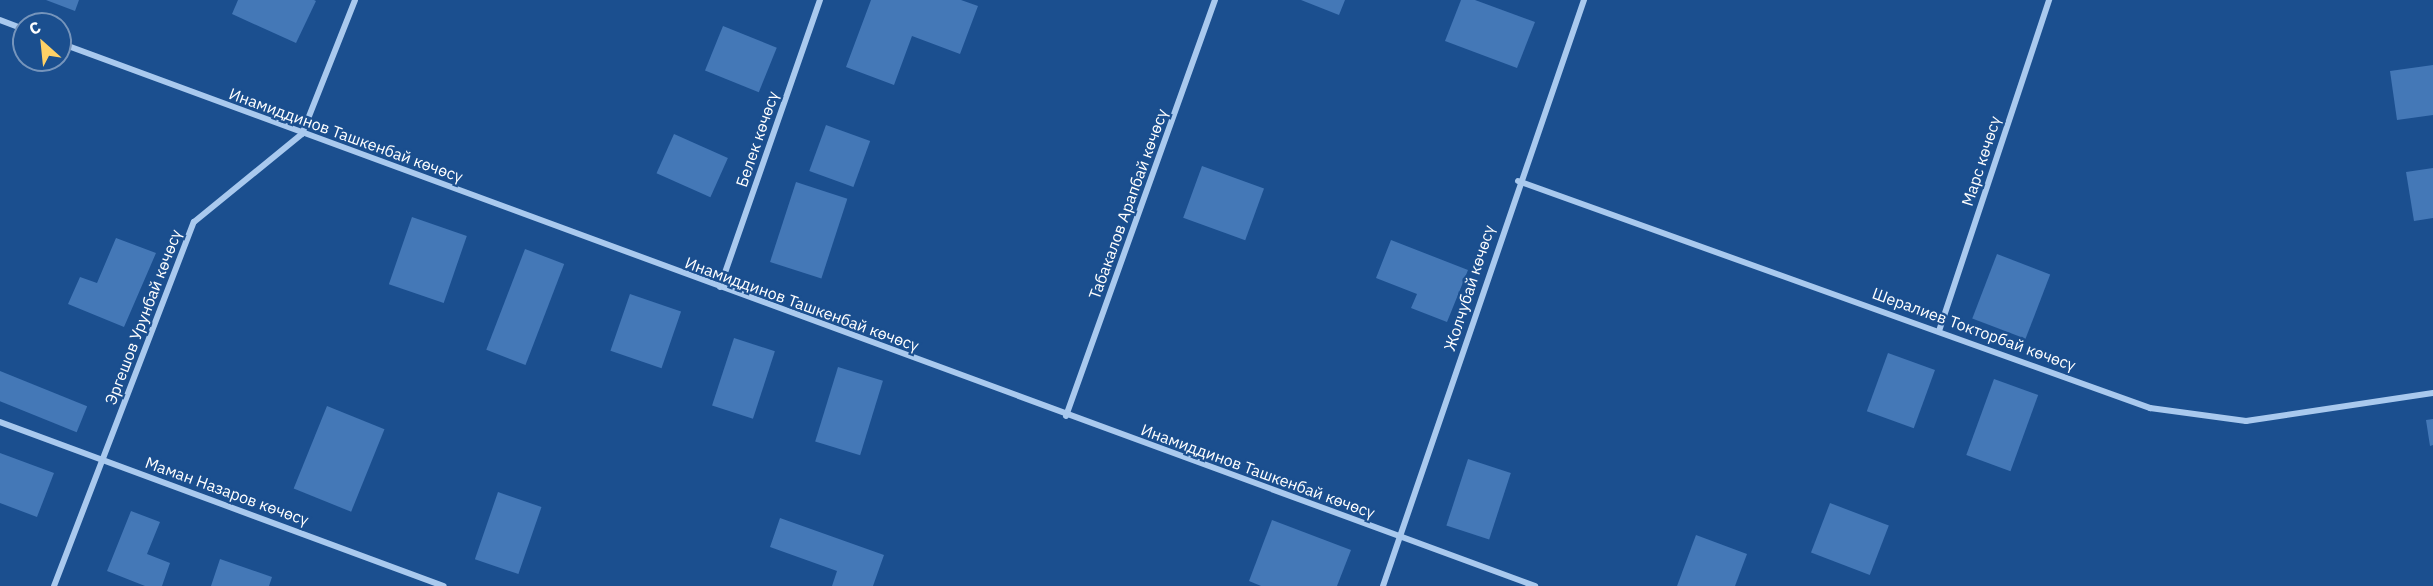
<!DOCTYPE html>
<meta charset="utf-8">
<style>
body{margin:0}
#map{position:relative;width:2433px;height:586px;overflow:hidden;background:#1b4f8f;font-family:"IBM Plex Sans",sans-serif}
div>[style]{position:absolute}
[style*='--x']{left:calc(var(--x)*1px);top:calc(var(--y)*1px);width:calc(var(--w)*1px);rotate:calc(var(--a)*1deg)}
.building>*{inset:0;background:#4478b7;transform-origin:0 0}
.street>*{height:6px;margin:-3px;padding:0 3px;transform-origin:3px;border-radius:3px;background:#a9c9ee}
span{translate:-50% -50%;white-space:nowrap;text-align:center;line-height:1.15;-webkit-text-stroke:4.5px #1b4f8f;paint-order:stroke}
.street-label{font-size:16px;color:#fff}
.north{position:absolute;left:12px;top:12px;width:60px;height:60px;box-sizing:border-box;background:#1b4f8f;border:2px solid #7695bc;border-radius:50%;rotate:333deg;font-size:16px;font-weight:700;line-height:24px;text-align:center;color:#fff}
.north::after{content:'';display:block;margin:auto;width:21px;height:27px;background:#ffd166;clip-path:polygon(50% 0,100% 100%,50% 72%,0 100%)}
</style>
<div id="map">
<div class="building">
<div style="clip-path:polygon(46px 0,79px 0,75px 11px)"></div>
<div style="clip-path:polygon(238px 0,314px 0,316px 1px,296px 43px,232px 14px)"></div>
<div style="clip-path:polygon(871px 0,961px 0,978px 6px,960px 54px,912px 36px,894px 85px,846px 67px)"></div>
<div style="clip-path:polygon(1301px 0,1345px 0,1339px 15px)"></div>
<div style="clip-path:polygon(1461px 0,1475px 0,1535px 22px,1517px 68px,1445px 41px)"></div>
<div style="left:723px;top:26px;width:58px;height:48px;rotate:22deg"></div>
<div style="clip-path:polygon(2433px 65px,2433px 115px,2397px 120px,2390px 71px)"></div>
<div style="left:826px;top:125px;width:47px;height:49px;rotate:20deg"></div>
<div style="left:674px;top:134px;width:59px;height:43px;rotate:24deg"></div>
<div style="left:1202px;top:166px;width:66px;height:55px;rotate:20deg"></div>
<div style="clip-path:polygon(2433px 168px,2433px 218px,2414px 221px,2406px 172px)"></div>
<div style="left:796px;top:182px;width:54px;height:84px;rotate:18deg"></div>
<div style="left:412px;top:217px;width:58px;height:71px;rotate:19deg"></div>
<div style="clip-path:polygon(116px 238px,156px 253px,124px 327px,68px 304px,80px 277px,97px 283px)"></div>
<div style="clip-path:polygon(1391px 240px,1468px 270px,1447px 322px,1411px 308px,1417px 294px,1376px 278px)"></div>
<div style="left:525px;top:249px;width:42px;height:108px;rotate:21deg"></div>
<div style="left:1997px;top:254px;width:57px;height:69px;rotate:21deg"></div>
<div style="left:630px;top:294px;width:54px;height:60px;rotate:19deg"></div>
<div style="left:734px;top:338px;width:43px;height:71px;rotate:18deg"></div>
<div style="left:1888px;top:353px;width:50px;height:62px;rotate:20deg"></div>
<div style="left:838px;top:367px;width:47px;height:78px;rotate:17deg"></div>
<div style="left:0;top:371px;width:94px;height:28px;rotate:22deg"></div>
<div style="left:1994px;top:379px;width:47px;height:81px;rotate:20deg"></div>
<div style="left:327px;top:406px;width:62px;height:89px;rotate:22deg"></div>
<div style="clip-path:polygon(2433px 419px,2433px 445px,2430px 446px,2426px 420px)"></div>
<div style="clip-path:polygon(0 453px,54px 473px,37px 517px,0 503px)"></div>
<div style="left:1468px;top:459px;width:45px;height:70px;rotate:18deg"></div>
<div style="left:498px;top:492px;width:46px;height:71px;rotate:19deg"></div>
<div style="left:1830px;top:503px;width:63px;height:53px;rotate:21deg"></div>
<div style="clip-path:polygon(131px 511px,160px 522px,147px 554px,170px 563px,162px 586px,145px 586px,107px 571px)"></div>
<div style="clip-path:polygon(780px 518px,884px 555px,873px 586px,832px 586px,837px 571px,770px 547px)"></div>
<div style="clip-path:polygon(1272px 520px,1351px 550px,1337px 586px,1261px 586px,1249px 581px)"></div>
<div style="clip-path:polygon(1696px 535px,1747px 554px,1735px 586px,1677px 586px)"></div>
<div style="clip-path:polygon(220px 559px,272px 577px,269px 586px,211px 586px)"></div>
</div>
<div class="street">
<div style="--x:0;--y:20;--w:26;--a:21"></div>
<div style="--x:60;--y:43;--w:1572;--a:20.21"></div>
<div style="--x:1518;--y:181;--w:672;--a:19.76"></div>
<div style="--x:2150;--y:408;--w:97;--a:7.7"></div>
<div style="--x:2246;--y:421;--w:189;--a:-8.5"></div>
<div style="--x:720;--y:287;--w:304;--a:-70.8"></div>
<div style="--x:1939;--y:331;--w:349;--a:-71.6"></div>
<div style="--x:1066;--y:416;--w:442;--a:-70.3"></div>
<div style="--x:0;--y:422;--w:473;--a:20.3"></div>
<div style="--x:54;--y:586;--w:390;--a:-69"></div>
<div style="--x:194;--y:222;--w:139;--a:-39.2"></div>
<div style="--x:302;--y:134;--w:144;--a:-68.4"></div>
<div style="--x:1383;--y:586;--w:620;--a:-71.07"></div>
</div>
<div class="street-label">
<span style="left:346px;top:135px;rotate:20deg">Инамиддинов Ташкенбай көчөсү</span>
<span style="left:757px;top:139px;rotate:-71deg">Белек көчөсү</span>
<span style="left:1981px;top:161px;rotate:-72deg">Марс көчөсү</span>
<span style="left:1128px;top:204px;rotate:-70deg">Табакалов Арапбай көчөсү</span>
<span style="left:1469px;top:288px;rotate:-72deg">Жолчубай көчөсү</span>
<span style="left:802px;top:304px;rotate:20deg">Инамиддинов Ташкенбай көчөсү</span>
<span style="left:143px;top:317px;rotate:-69deg">Эргешов Урунбай көчөсү</span>
<span style="left:1974px;top:329px;rotate:20deg">Шералиев Токторбай көчөсү</span>
<span style="left:1258px;top:471px;rotate:20deg">Инамиддинов Ташкенбай көчөсү</span>
<span style="left:227px;top:491px;rotate:20deg">Маман Назаров көчөсү</span>
</div>
<div class="north">С</div>
</div>
